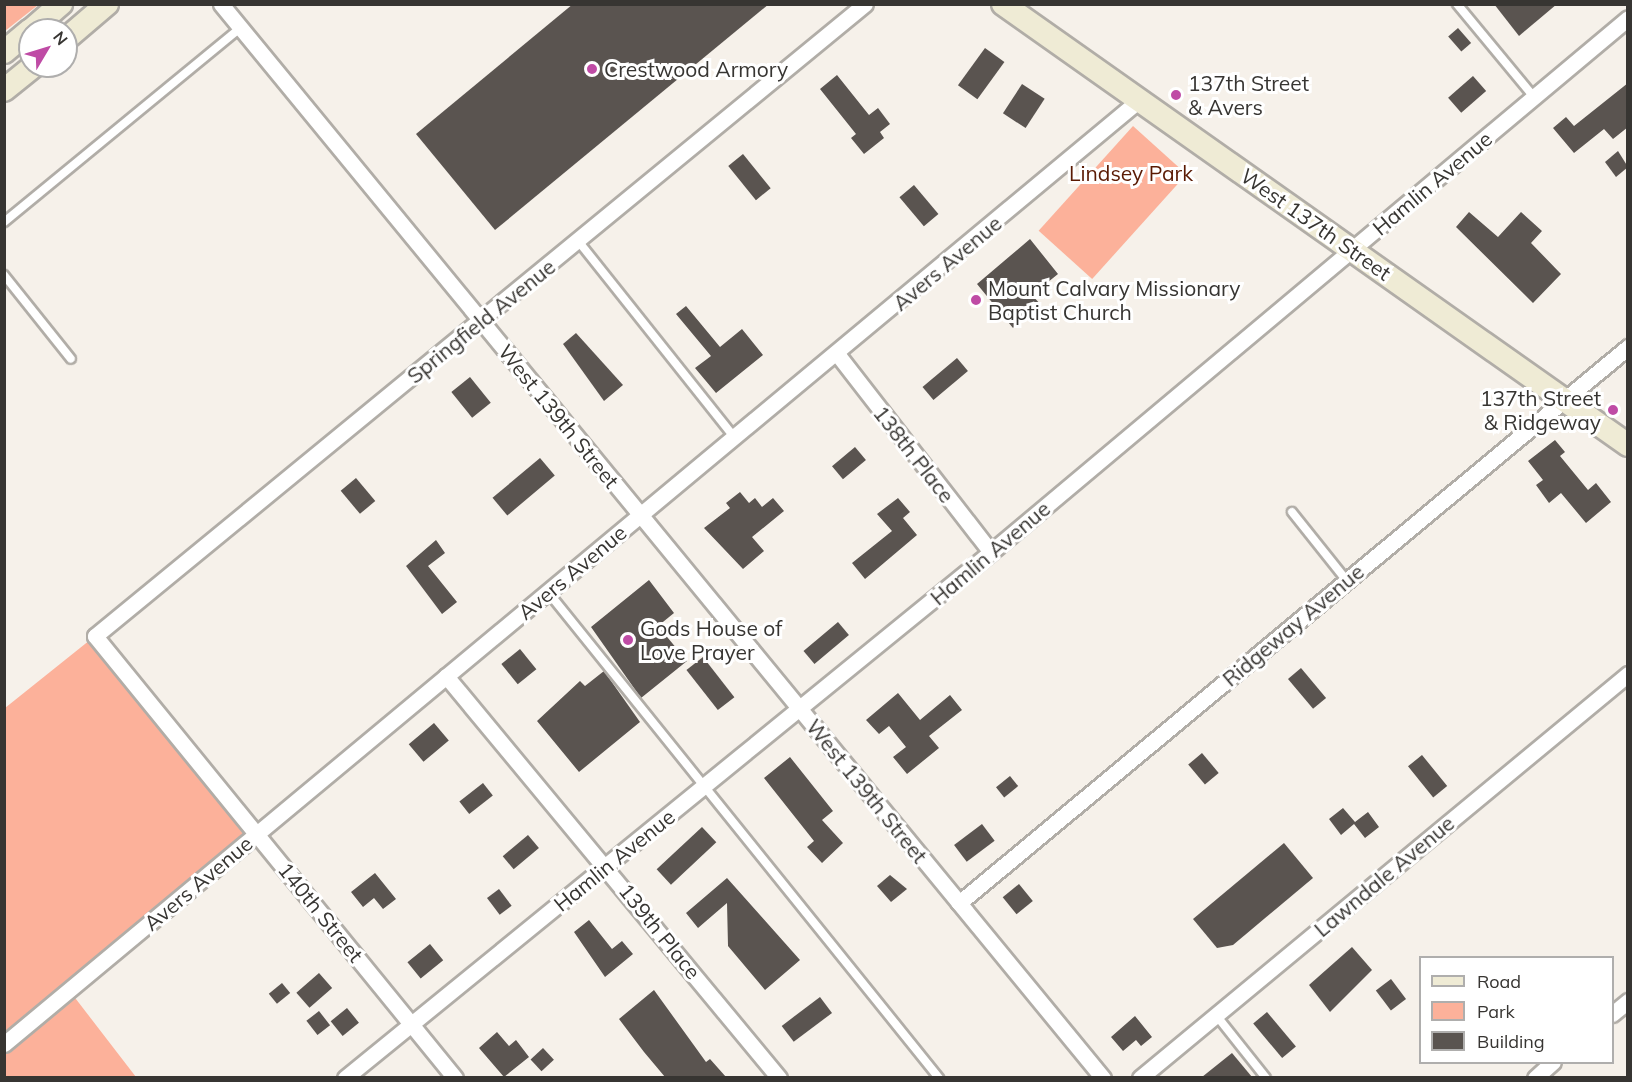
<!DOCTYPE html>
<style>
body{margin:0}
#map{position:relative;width:1632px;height:1082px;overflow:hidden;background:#f6f1ea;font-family:Mulish,sans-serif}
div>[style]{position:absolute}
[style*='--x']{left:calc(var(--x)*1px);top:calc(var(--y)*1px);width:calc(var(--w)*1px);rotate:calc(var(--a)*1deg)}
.green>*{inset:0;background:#fcb19a;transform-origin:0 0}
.building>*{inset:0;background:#5a5450;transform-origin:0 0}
.roads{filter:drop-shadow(2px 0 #b1ada7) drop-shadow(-2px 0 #b1ada7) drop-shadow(0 2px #b1ada7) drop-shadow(0 -2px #b1ada7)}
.lane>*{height:8px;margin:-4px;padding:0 4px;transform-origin:4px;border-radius:4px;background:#fff}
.street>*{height:15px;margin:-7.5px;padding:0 7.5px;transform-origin:7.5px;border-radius:7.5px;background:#fff}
.secondary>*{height:22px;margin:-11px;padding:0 11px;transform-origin:11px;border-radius:11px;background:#efebd5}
.dots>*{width:16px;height:16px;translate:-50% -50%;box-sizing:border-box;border:3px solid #fff;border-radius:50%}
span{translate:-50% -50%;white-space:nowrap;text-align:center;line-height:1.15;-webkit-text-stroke:6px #fff;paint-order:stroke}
.poi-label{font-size:21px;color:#373532}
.left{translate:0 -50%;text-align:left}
.right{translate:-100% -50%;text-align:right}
.park-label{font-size:21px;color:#5a1a03}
.street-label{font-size:21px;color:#373532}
.frame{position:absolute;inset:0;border:6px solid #373532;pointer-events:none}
.legend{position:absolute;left:1419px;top:956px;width:195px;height:108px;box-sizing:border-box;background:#fff;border:2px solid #afaead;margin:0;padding:8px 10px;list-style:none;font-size:18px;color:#373532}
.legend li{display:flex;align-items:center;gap:12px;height:30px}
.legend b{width:30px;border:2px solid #afaead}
.north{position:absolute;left:18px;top:18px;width:60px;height:60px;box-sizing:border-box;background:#fff;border:2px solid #afaead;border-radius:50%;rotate:52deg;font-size:16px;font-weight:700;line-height:24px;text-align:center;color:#373532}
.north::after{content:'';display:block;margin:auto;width:21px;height:27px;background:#bf4ba5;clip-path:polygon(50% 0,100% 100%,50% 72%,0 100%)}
</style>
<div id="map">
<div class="green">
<div style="clip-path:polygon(5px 4px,38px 4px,38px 5px,5px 31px)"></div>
<div style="left:1133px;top:126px;width:72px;height:141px;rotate:42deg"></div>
<div style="clip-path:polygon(95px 636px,257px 834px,69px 990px,136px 1077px,5px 1078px,5px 708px)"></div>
</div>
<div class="building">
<div style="clip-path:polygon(573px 4px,769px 4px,495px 230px,416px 134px)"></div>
<div style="clip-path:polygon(1494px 4px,1557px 4px,1519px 36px)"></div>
<div style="left:1458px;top:28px;width:20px;height:13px;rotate:49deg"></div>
<div style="left:985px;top:48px;width:24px;height:46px;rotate:36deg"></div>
<div style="clip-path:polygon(837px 75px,869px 115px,878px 108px,890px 124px,880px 132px,884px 138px,864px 154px,851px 138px,856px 134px,820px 89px)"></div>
<div style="left:1473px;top:76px;width:20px;height:33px;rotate:49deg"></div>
<div style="clip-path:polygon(1628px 83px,1628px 127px,1613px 139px,1604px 129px,1574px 153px,1553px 128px,1566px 117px,1574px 126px)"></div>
<div style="left:1022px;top:84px;width:27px;height:35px;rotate:33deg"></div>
<div style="clip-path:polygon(1618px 151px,1628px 167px,1616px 177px,1605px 162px)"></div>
<div style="left:743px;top:154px;width:44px;height:19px;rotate:51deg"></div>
<div style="left:914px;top:185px;width:38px;height:19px;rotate:50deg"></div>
<div style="clip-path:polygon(1469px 212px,1498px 237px,1521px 212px,1542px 231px,1531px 243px,1561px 274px,1533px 303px,1456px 227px)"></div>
<div style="clip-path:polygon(1030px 239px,1058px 274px,1032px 295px,1041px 305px,1013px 328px,977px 284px)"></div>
<div style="clip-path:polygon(686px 306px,720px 347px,742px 329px,763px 355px,716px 393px,695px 368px,711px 356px,676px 314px)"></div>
<div style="clip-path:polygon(576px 333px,623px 385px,604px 401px,563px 344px)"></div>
<div style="left:957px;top:358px;width:17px;height:45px;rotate:50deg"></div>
<div style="left:470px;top:377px;width:33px;height:24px;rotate:51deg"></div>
<div style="clip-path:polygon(1555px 440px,1565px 452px,1560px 456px,1588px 490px,1596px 483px,1611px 502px,1586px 523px,1561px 493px,1549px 503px,1536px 485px,1543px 480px,1528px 461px)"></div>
<div style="left:855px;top:447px;width:17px;height:30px;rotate:50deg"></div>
<div style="left:540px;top:458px;width:23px;height:62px;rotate:50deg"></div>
<div style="left:356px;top:478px;width:30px;height:20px;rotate:50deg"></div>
<div style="clip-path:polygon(740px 492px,749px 503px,755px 498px,762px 507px,773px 498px,784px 511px,752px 537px,764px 551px,743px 569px,704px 528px,730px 508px,726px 503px)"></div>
<div style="clip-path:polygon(898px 498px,910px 512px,903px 518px,917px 535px,865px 579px,852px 563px,892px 531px,877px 514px)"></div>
<div style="clip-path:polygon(436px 540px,445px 553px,428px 566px,457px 602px,442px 614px,406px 566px)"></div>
<div style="clip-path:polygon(649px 580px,674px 613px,658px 626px,687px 661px,641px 698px,591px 627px)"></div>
<div style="left:838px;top:622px;width:17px;height:45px;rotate:50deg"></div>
<div style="left:520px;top:649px;width:26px;height:24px;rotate:51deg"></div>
<div style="left:703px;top:657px;width:51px;height:21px;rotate:52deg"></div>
<div style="left:1301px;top:668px;width:39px;height:17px;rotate:50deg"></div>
<div style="clip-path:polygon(604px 671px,640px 722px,579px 772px,537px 721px,580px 681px,585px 686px)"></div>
<div style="clip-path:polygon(898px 693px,920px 720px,950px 695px,962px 710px,929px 736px,939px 748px,907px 774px,893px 757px,906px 747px,889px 726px,879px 734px,866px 720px)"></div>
<div style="left:434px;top:723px;width:23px;height:33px;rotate:50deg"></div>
<div style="left:1202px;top:753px;width:26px;height:18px;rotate:50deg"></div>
<div style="left:1422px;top:755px;width:40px;height:18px;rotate:51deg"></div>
<div style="clip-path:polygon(790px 757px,833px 811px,822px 820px,843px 843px,822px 863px,807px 847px,814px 841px,764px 778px)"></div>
<div style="left:1010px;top:776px;width:13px;height:18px;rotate:51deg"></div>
<div style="left:483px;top:783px;width:16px;height:30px;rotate:52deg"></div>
<div style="clip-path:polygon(1343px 808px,1355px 822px,1368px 812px,1379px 827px,1365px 838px,1354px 824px,1341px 835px,1329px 819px)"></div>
<div style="left:982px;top:824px;width:21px;height:35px;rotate:53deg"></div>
<div style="left:702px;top:827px;width:21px;height:62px;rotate:47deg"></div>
<div style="left:528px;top:835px;width:17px;height:33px;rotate:50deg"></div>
<div style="clip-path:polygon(1284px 843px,1313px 878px,1233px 945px,1217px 948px,1193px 919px)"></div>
<div style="clip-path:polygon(375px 873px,396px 899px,383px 909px,374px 898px,363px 907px,351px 892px)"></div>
<div style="clip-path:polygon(890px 875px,907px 889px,891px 902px,877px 886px)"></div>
<div style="clip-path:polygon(727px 878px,800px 960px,765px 990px,728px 946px,727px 903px,698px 928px,686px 913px)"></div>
<div style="left:1019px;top:884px;width:22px;height:21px;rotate:51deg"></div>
<div style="left:499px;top:889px;width:21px;height:15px;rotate:53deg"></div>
<div style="clip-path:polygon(589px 920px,612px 949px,622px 941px,633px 954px,605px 977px,574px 932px)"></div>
<div style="left:430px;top:944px;width:21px;height:29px;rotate:51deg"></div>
<div style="clip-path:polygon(1352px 947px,1372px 970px,1330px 1012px,1309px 985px)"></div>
<div style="left:319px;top:973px;width:20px;height:30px;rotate:49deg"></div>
<div style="left:1391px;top:979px;width:25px;height:19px;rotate:53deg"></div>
<div style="left:282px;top:983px;width:13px;height:17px;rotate:51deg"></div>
<div style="clip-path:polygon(654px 990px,706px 1062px,710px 1059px,726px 1077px,665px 1077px,644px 1052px,619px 1019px)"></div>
<div style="left:820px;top:997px;width:20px;height:48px;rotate:53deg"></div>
<div style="left:347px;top:1008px;width:19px;height:21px;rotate:51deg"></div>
<div style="left:319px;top:1011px;width:18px;height:16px;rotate:52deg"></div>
<div style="left:1267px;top:1012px;width:45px;height:18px;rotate:50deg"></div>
<div style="clip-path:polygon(1135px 1016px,1152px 1037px,1141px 1046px,1136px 1040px,1123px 1051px,1111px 1037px)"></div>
<div style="clip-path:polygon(497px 1032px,509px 1046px,516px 1040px,529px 1057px,504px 1077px,479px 1048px)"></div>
<div style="left:543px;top:1048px;width:16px;height:17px;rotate:47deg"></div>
<div style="clip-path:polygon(1232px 1053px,1252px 1077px,1202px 1077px)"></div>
</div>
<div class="roads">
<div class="lane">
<div style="--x:1457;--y:4;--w:119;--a:50.4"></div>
<div style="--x:4;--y:222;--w:306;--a:-39.4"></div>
<div style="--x:579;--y:242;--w:249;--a:51.5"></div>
<div style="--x:4;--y:275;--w:107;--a:51.4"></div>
<div style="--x:1292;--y:512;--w:88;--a:51.4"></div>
<div style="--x:548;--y:592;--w:624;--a:51.18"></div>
<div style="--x:1216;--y:1015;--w:80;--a:51.6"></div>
</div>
<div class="street">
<div style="--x:221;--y:4;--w:1390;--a:50.61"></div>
<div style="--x:838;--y:355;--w:249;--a:52.2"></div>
<div style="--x:446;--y:676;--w:522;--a:50.36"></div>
<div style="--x:959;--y:903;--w:870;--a:-39.73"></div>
<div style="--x:1612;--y:1014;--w:21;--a:-39"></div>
<div style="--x:4;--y:1044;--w:1476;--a:-39.75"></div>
<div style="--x:345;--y:1078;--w:833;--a:-39.15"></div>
<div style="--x:991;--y:552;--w:831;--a:-39.97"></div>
<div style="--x:455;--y:1078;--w:570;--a:-129.16"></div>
<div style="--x:95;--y:636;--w:996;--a:-39.38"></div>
<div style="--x:1140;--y:1078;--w:634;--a:-39.62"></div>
<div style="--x:1535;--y:1078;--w:24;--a:-42"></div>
</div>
<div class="secondary">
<div style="--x:1003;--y:4;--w:765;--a:35.21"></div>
<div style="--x:31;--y:30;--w:40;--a:-41"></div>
<div style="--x:66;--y:39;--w:54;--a:-40.5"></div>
<div style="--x:4;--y:52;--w:34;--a:-40"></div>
<div style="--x:4;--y:90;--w:38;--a:-39"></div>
</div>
</div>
<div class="dots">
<div style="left:592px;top:69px;background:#bf4ba5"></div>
<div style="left:1176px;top:95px;background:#bf4ba5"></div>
<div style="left:976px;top:300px;background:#bf4ba5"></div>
<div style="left:1613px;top:410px;background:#bf4ba5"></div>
<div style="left:628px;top:640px;background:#bf4ba5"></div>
</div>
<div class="poi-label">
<span class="left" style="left:604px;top:69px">Crestwood Armory</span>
<span class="left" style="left:1188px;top:95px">137th Street<br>&amp; Avers</span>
<span class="left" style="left:988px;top:300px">Mount Calvary Missionary<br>Baptist Church</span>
<span class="right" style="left:1601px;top:410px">137th Street<br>&amp; Ridgeway</span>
<span class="left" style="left:640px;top:640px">Gods House of<br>Love Prayer</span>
</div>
<div class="park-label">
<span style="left:1131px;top:173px">Lindsey Park</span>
</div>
<div class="street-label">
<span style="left:1432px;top:183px;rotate:-40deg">Hamlin Avenue</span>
<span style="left:1316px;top:224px;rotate:35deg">West 137th Street</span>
<span style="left:947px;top:263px;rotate:-40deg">Avers Avenue</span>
<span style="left:481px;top:321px;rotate:-39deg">Springfield Avenue</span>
<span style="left:559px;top:416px;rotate:51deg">West 139th Street</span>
<span style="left:914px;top:454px;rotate:52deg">138th Place</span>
<span style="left:990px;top:553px;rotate:-40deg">Hamlin Avenue</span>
<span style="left:572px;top:572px;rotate:-40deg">Avers Avenue</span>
<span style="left:1293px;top:625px;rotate:-40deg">Ridgeway Avenue</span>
<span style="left:867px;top:791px;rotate:51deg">West 139th Street</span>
<span style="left:614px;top:860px;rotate:-39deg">Hamlin Avenue</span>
<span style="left:1384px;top:876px;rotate:-40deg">Lawndale Avenue</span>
<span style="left:198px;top:883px;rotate:-40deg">Avers Avenue</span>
<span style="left:321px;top:912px;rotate:51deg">140th Street</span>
<span style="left:660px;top:931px;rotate:51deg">139th Place</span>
</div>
<div class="frame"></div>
<ul class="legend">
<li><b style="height:8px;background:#efebd5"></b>Road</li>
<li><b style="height:16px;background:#fcb19a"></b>Park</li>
<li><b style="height:16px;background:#5a5450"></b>Building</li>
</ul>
<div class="north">N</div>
</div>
